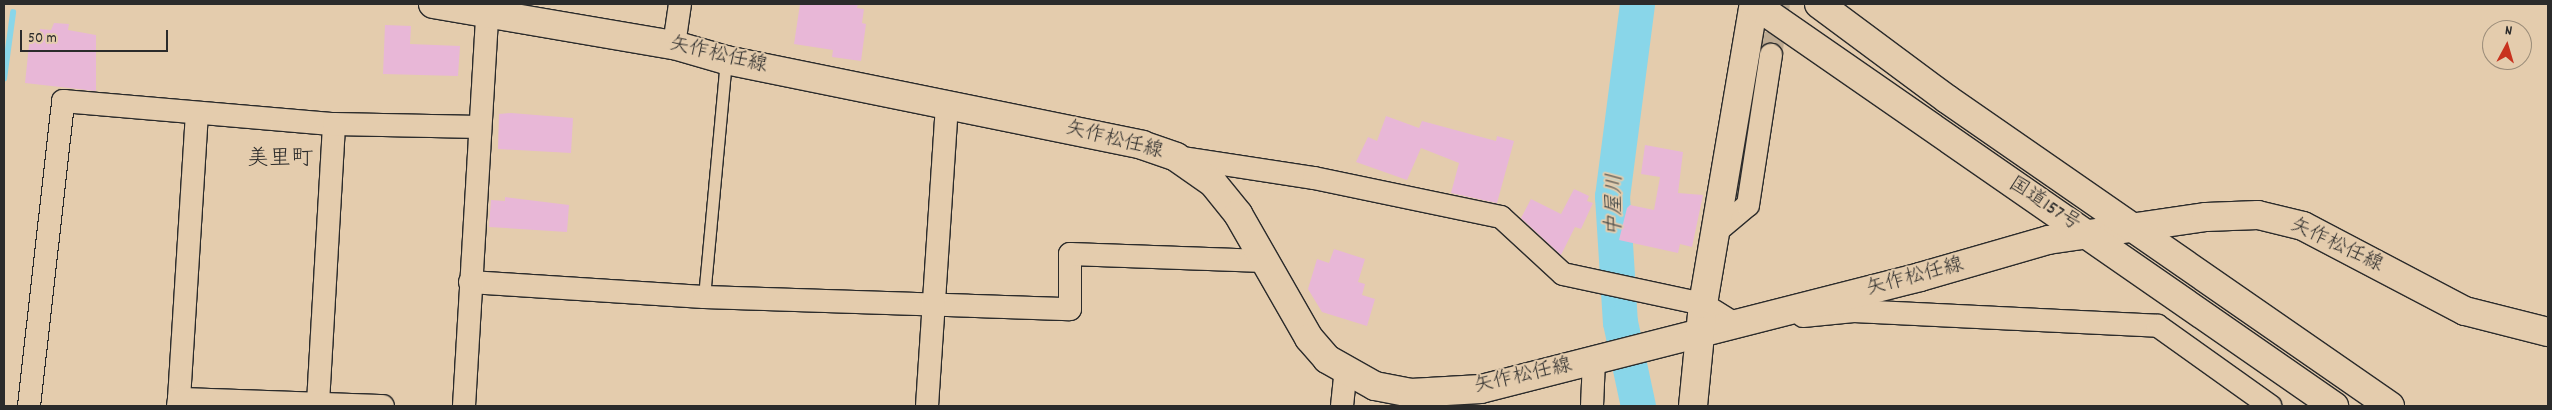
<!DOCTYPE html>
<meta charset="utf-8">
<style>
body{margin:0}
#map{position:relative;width:2552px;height:410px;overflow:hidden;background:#e4ccad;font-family:Dekko,"Klee One",sans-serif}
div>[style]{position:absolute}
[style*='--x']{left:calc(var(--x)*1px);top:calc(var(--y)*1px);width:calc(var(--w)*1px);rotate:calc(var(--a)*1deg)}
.stream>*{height:5.5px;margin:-2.75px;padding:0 2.75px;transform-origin:2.75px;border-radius:2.75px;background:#89d6e9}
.river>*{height:35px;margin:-17.5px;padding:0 17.5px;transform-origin:17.5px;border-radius:17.5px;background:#89d6e9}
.building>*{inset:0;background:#e8b7d7}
.street-tunnel>*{height:22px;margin-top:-11px;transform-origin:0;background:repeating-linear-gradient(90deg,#bfac93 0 22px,transparent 0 33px)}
.roads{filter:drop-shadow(1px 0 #2b2b2b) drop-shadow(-1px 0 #2b2b2b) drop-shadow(0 1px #2b2b2b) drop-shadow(0 -1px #2b2b2b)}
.lane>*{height:11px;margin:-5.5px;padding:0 5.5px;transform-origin:5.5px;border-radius:5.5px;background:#e4ccad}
.street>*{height:22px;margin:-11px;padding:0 11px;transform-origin:11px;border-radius:11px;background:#e4ccad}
.secondary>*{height:28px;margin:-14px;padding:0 14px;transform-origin:14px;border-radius:14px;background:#e4ccad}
.highway>*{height:28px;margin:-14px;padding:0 14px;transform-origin:14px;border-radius:14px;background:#e4ccad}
span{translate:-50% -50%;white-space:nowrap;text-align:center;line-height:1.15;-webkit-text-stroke:4px #e4ccad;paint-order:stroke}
.street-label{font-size:20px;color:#2b2b2b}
.water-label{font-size:21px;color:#343c3e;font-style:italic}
.quarter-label{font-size:22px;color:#2b2b2b}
.frame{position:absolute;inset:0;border:5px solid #2b2b2b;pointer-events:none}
.north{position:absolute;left:2482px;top:20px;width:50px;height:50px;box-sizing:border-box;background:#e4ccad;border:1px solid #9a8c79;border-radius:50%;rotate:6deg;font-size:14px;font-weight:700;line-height:20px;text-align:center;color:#2b2b2b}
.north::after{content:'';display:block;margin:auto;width:18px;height:22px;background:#c8321e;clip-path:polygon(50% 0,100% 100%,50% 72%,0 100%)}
.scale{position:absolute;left:20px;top:30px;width:148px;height:22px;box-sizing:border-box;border:2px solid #2b2b2b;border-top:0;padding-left:6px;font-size:15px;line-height:18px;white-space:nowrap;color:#2b2b2b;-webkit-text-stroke:4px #e4ccad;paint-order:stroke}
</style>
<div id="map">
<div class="stream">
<div style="--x:4;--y:79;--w:67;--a:-82.2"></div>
</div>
<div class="river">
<div style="--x:1637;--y:4;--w:194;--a:97.4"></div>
<div style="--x:1612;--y:196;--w:126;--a:86.4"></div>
<div style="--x:1620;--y:322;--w:86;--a:77.9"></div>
</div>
<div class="building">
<div style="clip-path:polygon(800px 4px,858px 4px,857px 8px,864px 9px,862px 23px,866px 24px,861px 61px,832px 57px,833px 50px,794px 44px)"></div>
<div style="clip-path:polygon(54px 23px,69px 24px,68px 30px,96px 35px,96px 91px,25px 83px,30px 36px,38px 37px,40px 29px,51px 30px)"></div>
<div style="clip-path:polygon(385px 25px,411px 26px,410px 44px,460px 46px,458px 76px,383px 74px)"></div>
<div style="clip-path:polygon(511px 113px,573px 118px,571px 153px,498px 149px,499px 114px)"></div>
<div style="clip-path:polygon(1386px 116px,1419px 128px,1422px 121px,1496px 141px,1497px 136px,1514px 141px,1497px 203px,1451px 193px,1459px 163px,1421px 148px,1407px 180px,1356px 162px,1368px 137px,1377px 141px)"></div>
<div style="clip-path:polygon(1645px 145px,1683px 152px,1678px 193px,1703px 195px,1692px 247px,1680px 244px,1678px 253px,1619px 240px,1627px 208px,1630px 205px,1654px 210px,1660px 177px,1641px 174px)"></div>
<div style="clip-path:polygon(1574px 189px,1589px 196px,1587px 201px,1593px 203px,1581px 229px,1575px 227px,1561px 255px,1521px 218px,1531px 199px,1561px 214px)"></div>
<div style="clip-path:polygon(505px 197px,569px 205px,567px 232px,489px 227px,491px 200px,505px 201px)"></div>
<div style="clip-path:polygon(1334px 249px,1365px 259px,1358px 282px,1365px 284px,1362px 295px,1375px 299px,1367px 326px,1322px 312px,1308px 289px,1317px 259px,1329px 263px)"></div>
</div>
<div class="street-tunnel">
<div style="--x:1771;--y:55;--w:52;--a:-81.1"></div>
</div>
<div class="roads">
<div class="lane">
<div style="--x:704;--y:297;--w:238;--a:-84.7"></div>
</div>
<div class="street">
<div style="--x:674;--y:45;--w:41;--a:-81.7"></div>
<div style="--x:1177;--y:157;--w:139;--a:8.7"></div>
<div style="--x:1314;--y:178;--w:191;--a:11.8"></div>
<div style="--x:1501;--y:217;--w:84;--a:42.6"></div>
<div style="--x:1563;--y:274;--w:143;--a:12.1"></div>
<div style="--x:1703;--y:304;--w:36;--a:32"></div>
<div style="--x:1734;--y:323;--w:12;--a:-5"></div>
<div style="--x:1717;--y:231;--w:40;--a:-40"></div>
<div style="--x:1748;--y:205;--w:152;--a:-81.3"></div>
<div style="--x:470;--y:282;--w:234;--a:3.7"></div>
<div style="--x:704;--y:297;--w:366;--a:1.9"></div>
<div style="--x:1070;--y:309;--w:55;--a:-90"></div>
<div style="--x:1070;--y:254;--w:194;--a:2.1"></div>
<div style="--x:1803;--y:316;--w:51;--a:-5.6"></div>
<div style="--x:1854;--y:311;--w:304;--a:2.8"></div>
<div style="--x:2158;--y:326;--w:138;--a:35.5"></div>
<div style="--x:179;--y:399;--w:286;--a:-86.4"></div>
<div style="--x:318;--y:403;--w:279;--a:-86.7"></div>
<div style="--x:29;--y:406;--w:307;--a:-83.6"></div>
<div style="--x:63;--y:101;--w:272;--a:4.9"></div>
<div style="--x:334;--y:124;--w:146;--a:1.2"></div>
<div style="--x:178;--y:406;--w:7;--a:-82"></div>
<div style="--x:179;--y:399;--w:204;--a:2"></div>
<div style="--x:464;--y:406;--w:393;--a:-86.6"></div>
<div style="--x:927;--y:406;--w:304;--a:-86.2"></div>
<div style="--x:1342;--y:406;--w:37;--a:-84"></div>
<div style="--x:1592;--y:406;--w:46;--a:-87.5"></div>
</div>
<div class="secondary">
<div style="--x:433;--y:4;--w:244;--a:9.7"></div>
<div style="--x:674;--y:45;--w:54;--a:16.1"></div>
<div style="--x:726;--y:60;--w:425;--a:11.5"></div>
<div style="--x:1142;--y:145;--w:36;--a:19"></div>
<div style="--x:1176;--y:157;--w:45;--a:35.1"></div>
<div style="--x:1213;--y:183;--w:40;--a:51"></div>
<div style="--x:1238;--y:214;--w:143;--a:60.2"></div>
<div style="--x:1309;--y:338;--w:28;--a:49"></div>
<div style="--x:1327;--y:359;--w:55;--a:29.4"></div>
<div style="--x:1375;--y:386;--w:37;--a:11"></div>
<div style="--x:1411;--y:393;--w:70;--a:-3.3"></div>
<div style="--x:1481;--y:389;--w:453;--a:-14.3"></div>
<div style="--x:1920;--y:277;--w:133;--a:-16.1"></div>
<div style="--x:2048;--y:240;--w:160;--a:-8.3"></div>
<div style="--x:2206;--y:217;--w:52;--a:-2.2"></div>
<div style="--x:2258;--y:215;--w:46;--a:13.7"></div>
<div style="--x:2303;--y:226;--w:183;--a:27.7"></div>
<div style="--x:2465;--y:311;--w:86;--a:14.2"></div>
<div style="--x:1693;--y:406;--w:102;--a:-84.4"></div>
<div style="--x:1703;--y:304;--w:304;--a:-80.4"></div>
</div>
<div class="highway">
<div style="--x:1754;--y:4;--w:706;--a:34.73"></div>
<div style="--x:1819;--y:4;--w:159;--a:36.6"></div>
<div style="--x:1947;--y:99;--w:539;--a:34.72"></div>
</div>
</div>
<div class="street-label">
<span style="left:718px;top:56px;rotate:13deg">矢作松任線</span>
<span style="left:1114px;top:141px;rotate:14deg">矢作松任線</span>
<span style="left:2044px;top:205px;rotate:33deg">国道157号</span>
<span style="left:2336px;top:246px;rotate:25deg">矢作松任線</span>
<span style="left:1915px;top:278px;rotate:-15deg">矢作松任線</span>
<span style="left:1523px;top:377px;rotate:-13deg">矢作松任線</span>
</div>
<div class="water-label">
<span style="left:1616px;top:205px;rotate:-89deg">中屋川</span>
</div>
<div class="quarter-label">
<span style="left:280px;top:160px">美里町</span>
</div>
<div class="frame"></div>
<div class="north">N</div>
<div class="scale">50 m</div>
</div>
